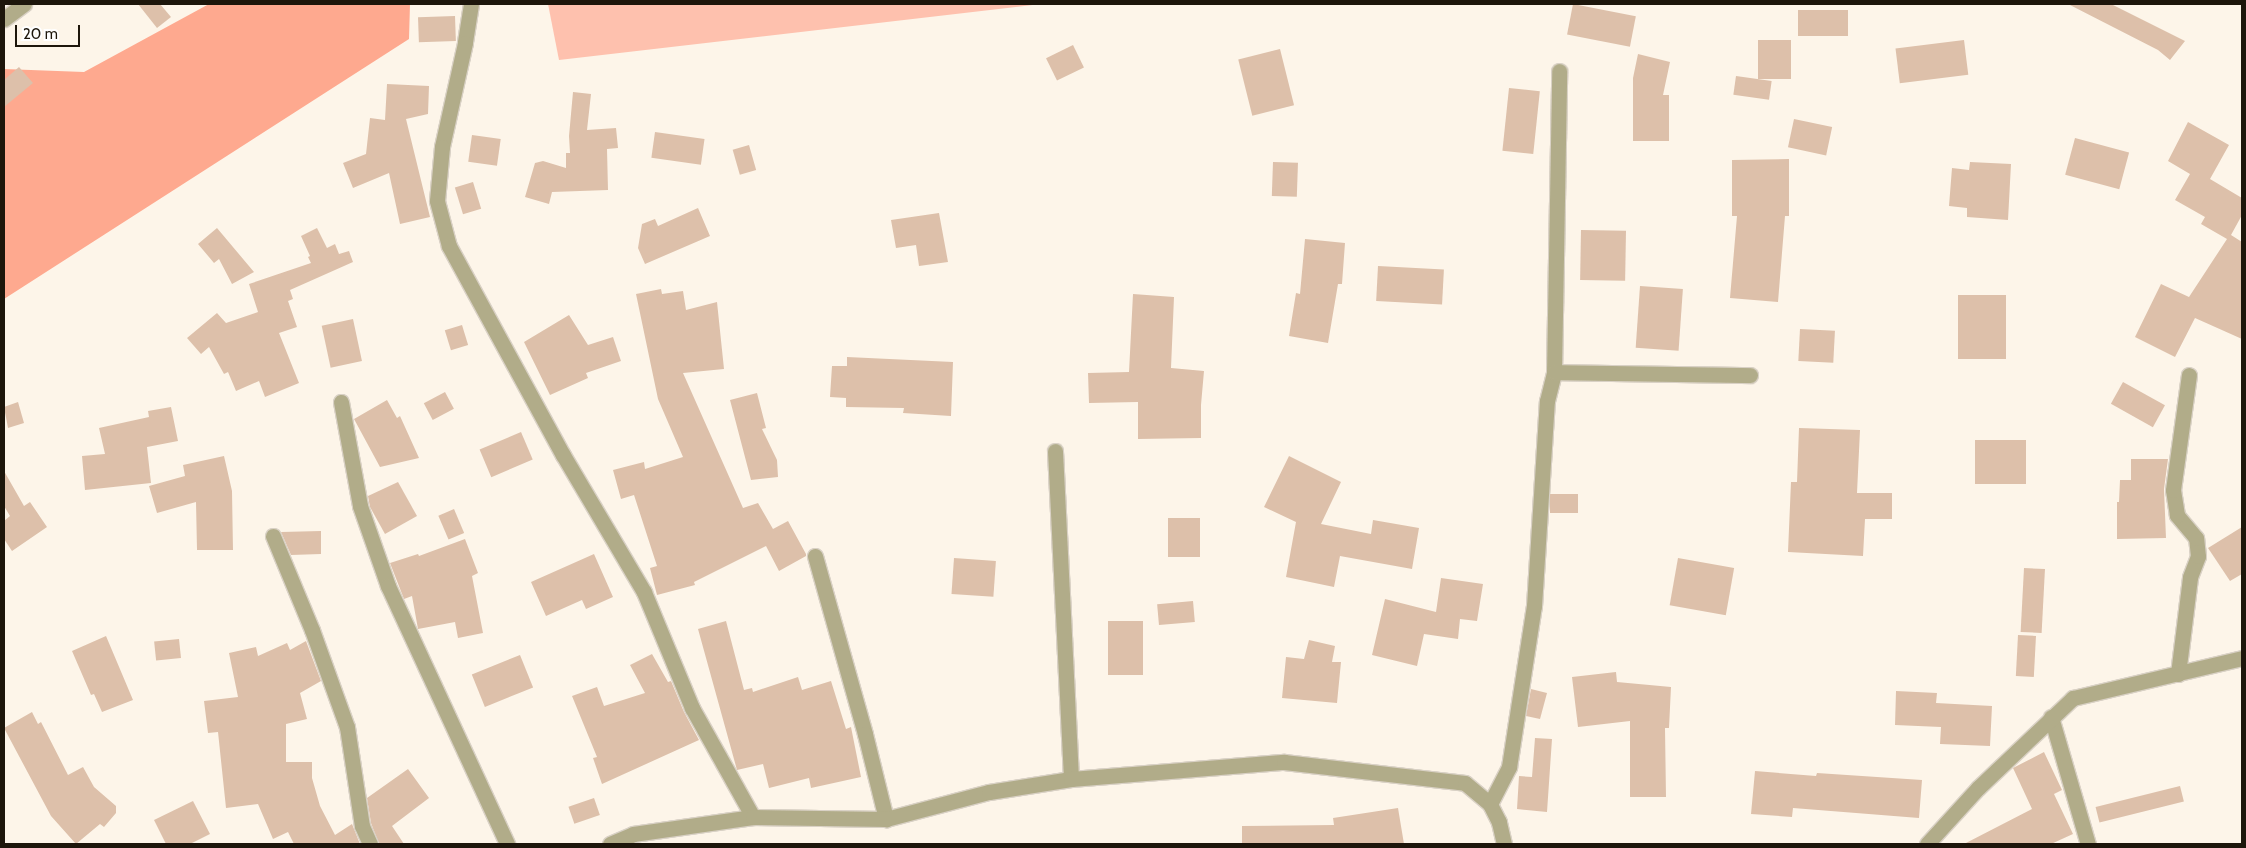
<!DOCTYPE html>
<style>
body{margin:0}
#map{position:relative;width:2246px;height:848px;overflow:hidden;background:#fdf5e9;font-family:Cabin,sans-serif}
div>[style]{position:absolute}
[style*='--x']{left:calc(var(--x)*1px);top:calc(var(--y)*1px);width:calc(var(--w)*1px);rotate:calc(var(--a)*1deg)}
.green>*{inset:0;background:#fec1ae}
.forest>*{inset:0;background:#fea98f}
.building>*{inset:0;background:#ddc0aa;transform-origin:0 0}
.roads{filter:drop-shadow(1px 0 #d9d1c5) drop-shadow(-1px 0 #d9d1c5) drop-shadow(0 1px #d9d1c5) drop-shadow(0 -1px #d9d1c5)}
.minor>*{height:15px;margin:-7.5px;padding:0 7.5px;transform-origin:7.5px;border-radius:7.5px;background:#b1ac89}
span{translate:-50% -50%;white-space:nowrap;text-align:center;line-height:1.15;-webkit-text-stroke:4px #fff;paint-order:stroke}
.frame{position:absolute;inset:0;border:5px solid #1d160b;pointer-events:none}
.scale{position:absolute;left:15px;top:25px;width:65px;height:22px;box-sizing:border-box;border:2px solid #1d160b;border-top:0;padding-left:6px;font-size:15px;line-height:18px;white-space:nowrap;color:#1d160b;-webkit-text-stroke:4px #fff;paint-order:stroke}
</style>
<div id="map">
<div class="green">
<div style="clip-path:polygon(548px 4px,1041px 4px,559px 60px)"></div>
</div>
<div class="forest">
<div style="clip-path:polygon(209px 4px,410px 4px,409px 39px,4px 299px,4px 69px,84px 72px)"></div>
</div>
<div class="building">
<div style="clip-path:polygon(138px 4px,160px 4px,171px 17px,157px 28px)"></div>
<div style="left:1573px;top:4px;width:64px;height:31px;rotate:11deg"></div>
<div style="clip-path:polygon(2068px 4px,2111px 4px,2185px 41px,2170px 60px,2158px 50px)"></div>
<div style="left:1848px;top:10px;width:26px;height:50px;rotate:90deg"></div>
<div style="left:455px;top:16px;width:25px;height:37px;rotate:88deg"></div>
<div style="left:1758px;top:40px;width:33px;height:39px"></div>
<div style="left:1964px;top:40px;width:35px;height:69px;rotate:83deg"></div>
<div style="left:1073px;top:45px;width:25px;height:30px;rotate:64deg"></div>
<div style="left:1280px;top:49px;width:58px;height:43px;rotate:76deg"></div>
<div style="clip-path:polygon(1638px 54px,1670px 62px,1663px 95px,1669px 95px,1669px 141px,1633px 141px,1633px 78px)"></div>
<div style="clip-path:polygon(19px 67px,33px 83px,4px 107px,4px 80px)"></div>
<div style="left:1736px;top:76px;width:36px;height:19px;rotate:8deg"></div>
<div style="clip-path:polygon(387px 84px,429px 86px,428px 114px,406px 119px,430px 217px,400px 224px,389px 173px,353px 188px,343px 163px,366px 154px,370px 118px,385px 120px)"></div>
<div style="left:1509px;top:88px;width:31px;height:63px;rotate:6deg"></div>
<div style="clip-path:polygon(573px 92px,591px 94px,587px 130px,616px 128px,618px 148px,607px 149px,608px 190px,552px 192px,549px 204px,525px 197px,535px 163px,543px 161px,566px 168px,566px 153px,570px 153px,569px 136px)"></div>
<div style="left:1794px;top:119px;width:39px;height:29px;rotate:12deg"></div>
<div style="clip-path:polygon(2188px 122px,2229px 145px,2210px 179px,2242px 198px,2242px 215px,2231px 235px,2242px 242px,2242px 339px,2195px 318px,2175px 357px,2135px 337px,2161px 284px,2189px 297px,2227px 239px,2201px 224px,2205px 217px,2175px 200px,2190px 174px,2168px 161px)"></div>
<div style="left:655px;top:132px;width:50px;height:26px;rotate:8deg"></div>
<div style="left:472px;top:135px;width:29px;height:27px;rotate:8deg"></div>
<div style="left:2075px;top:138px;width:56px;height:38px;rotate:15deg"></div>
<div style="left:749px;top:145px;width:26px;height:17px;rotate:74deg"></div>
<div style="clip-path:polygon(1789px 159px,1789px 216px,1785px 216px,1778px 302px,1730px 298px,1737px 216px,1732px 216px,1732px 160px)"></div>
<div style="left:1273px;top:162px;width:25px;height:34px;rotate:2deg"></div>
<div style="clip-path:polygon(1970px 162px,2011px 164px,2008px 220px,1967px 217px,1967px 208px,1949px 206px,1952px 168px,1969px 170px)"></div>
<div style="left:473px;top:182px;width:28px;height:19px;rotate:73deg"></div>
<div style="clip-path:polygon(698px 208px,710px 236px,645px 264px,638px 248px,642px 224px,655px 219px,658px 226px)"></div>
<div style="clip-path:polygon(939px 213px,948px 262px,919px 266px,916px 245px,896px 248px,891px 220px)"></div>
<div style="clip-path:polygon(217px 228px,254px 272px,232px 284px,219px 259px,214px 263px,198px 244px)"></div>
<div style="clip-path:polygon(317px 228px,327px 248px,335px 244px,339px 254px,349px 251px,353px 262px,290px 290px,293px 299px,288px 301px,297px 327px,279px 333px,299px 383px,265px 397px,259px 381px,236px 391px,228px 372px,224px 374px,209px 347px,201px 354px,187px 338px,217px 313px,226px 323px,258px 312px,249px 284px,311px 263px,308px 257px,310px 256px,301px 236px)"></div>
<div style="left:1581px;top:230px;width:45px;height:50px;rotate:1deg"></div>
<div style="clip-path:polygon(1305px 239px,1345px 243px,1342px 284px,1338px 284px,1328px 343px,1289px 336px,1296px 293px,1300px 294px)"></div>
<div style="left:1378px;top:266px;width:66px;height:35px;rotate:3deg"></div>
<div style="left:1640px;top:286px;width:43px;height:62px;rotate:4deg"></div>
<div style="clip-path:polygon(661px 289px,662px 294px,683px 291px,686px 310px,717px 302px,724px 369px,683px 373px,743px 508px,758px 503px,773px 529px,788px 521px,806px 554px,806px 556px,779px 571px,766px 546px,694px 582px,695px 585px,657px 595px,650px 568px,657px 566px,634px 495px,621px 499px,613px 470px,644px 462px,645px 469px,683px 457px,658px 399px,636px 294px)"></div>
<div style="clip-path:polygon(1133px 294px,1174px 297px,1171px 368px,1204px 371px,1201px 405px,1201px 438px,1138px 439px,1138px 402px,1089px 403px,1088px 373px,1129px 372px)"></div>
<div style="left:1958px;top:295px;width:48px;height:64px"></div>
<div style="clip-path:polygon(569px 315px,588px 345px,613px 337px,621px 361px,586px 373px,588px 378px,550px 395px,524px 342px)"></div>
<div style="left:353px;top:319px;width:43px;height:32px;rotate:78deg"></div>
<div style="left:462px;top:325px;width:21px;height:18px;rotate:73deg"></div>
<div style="left:1800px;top:329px;width:35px;height:32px;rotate:3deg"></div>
<div style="clip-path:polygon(847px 357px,953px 362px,951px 416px,903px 413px,904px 408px,846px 407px,846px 398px,830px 397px,832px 366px,847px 366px)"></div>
<div style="left:2123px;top:382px;width:48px;height:25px;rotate:29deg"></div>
<div style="left:445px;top:392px;width:19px;height:24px;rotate:62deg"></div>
<div style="clip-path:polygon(757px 393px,766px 428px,762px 429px,777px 460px,778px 477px,751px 480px,730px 400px)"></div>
<div style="clip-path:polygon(387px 400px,397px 418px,400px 416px,419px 458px,380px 467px,354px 419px)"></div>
<div style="clip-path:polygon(18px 402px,24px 423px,8px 428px,4px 407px)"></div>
<div style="clip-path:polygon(171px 407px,178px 441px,147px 447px,151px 483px,85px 490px,82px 456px,105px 454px,99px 428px,149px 417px,148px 411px)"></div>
<div style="clip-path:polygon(1799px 428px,1860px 430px,1857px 493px,1892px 493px,1892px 519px,1865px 519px,1863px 556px,1788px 552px,1791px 482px,1797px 482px)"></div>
<div style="left:521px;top:432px;width:30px;height:45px;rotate:67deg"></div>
<div style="left:1975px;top:440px;width:51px;height:44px"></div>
<div style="clip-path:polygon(224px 456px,232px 491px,233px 550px,197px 550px,196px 502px,157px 513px,149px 486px,185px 476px,183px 465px)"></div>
<div style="clip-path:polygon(1289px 456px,1341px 482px,1321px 524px,1371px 534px,1373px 520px,1419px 528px,1412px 569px,1340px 556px,1334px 587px,1286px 577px,1296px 522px,1264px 507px)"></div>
<div style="clip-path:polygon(2131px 459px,2168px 459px,2164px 489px,2166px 538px,2117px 539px,2117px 502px,2119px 502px,2120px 480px,2131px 480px)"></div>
<div style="clip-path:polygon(4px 471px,24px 506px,30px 502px,47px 527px,12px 551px,4px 539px,4px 521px,10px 516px,4px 506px)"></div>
<div style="clip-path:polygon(398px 482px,417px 516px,385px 534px,370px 507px,368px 496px)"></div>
<div style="left:1550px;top:494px;width:28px;height:19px"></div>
<div style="left:454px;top:509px;width:26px;height:17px;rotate:67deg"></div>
<div style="left:1168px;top:518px;width:32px;height:39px"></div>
<div style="clip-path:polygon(2242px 527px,2242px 574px,2230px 581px,2208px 548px)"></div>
<div style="clip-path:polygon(321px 531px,321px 554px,291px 555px,281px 532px)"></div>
<div style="clip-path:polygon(465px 539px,478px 573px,472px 576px,483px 633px,458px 638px,455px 622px,418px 629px,412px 596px,404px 599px,390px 563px,418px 554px,419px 556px)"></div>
<div style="clip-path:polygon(594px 554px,613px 597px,586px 609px,582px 600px,546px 616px,531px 582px)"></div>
<div style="left:954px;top:558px;width:42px;height:36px;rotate:4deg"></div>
<div style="left:1678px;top:558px;width:57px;height:48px;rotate:10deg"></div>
<div style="left:2024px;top:568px;width:21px;height:64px;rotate:3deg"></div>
<div style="clip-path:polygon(1441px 578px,1483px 584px,1477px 621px,1460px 619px,1458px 639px,1424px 634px,1417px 666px,1372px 655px,1385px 599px,1436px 612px)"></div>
<div style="left:1193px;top:601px;width:21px;height:36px;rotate:85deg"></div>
<div style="clip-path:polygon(726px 621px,744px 690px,752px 688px,753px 692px,798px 677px,802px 690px,831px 681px,846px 729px,851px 727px,861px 777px,811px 788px,809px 778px,769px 788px,763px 764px,737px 770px,698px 629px)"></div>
<div style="left:1108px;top:621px;width:35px;height:54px"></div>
<div style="left:2018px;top:635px;width:18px;height:41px;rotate:3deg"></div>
<div style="clip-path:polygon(106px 636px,133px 700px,102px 712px,94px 694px,91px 695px,72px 651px)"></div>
<div style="left:179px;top:639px;width:19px;height:25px;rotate:84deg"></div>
<div style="clip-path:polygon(1309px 640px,1335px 646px,1332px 662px,1341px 662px,1337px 703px,1282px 698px,1286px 657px,1304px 659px)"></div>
<div style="clip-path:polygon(306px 641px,321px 681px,300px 693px,307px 719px,286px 724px,286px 762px,312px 762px,312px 778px,320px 806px,335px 835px,352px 824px,360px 844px,294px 844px,288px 832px,273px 839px,258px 804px,226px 808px,218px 732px,208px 733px,204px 701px,238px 697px,229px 653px,256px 647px,258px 656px,287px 643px,290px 650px)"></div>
<div style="clip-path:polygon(652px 654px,668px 682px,671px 681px,684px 712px,699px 740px,602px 784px,593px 758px,597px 757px,572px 696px,597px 687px,604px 706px,645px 693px,630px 665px)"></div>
<div style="left:520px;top:655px;width:35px;height:52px;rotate:68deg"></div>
<div style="clip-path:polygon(1616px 672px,1617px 682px,1671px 687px,1669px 728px,1665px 728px,1666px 797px,1630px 797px,1630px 721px,1578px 727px,1572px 677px)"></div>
<div style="clip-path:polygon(1531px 689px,1547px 693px,1540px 719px,1526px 716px)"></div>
<div style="clip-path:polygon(1896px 691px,1937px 693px,1936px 703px,1992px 706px,1990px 746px,1940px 744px,1941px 727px,1895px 725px)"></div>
<div style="clip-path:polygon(32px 712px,38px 724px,41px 722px,68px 775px,83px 767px,94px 787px,116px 806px,116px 813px,104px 827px,100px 824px,76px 844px,51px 816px,4px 728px)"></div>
<div style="clip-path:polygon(1535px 738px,1552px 739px,1547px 812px,1517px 809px,1519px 776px,1532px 777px)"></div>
<div style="clip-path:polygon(2044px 752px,2062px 790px,2054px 794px,2073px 834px,2051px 844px,1964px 844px,2032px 809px,2013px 768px)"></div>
<div style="clip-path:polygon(408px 769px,429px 798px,392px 826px,404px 844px,379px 844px,371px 823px,367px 798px)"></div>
<div style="clip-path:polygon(1755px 771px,1816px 776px,1817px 773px,1922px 780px,1919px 818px,1793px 808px,1792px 817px,1751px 814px)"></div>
<div style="left:2180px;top:786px;width:16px;height:87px;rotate:76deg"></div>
<div style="left:594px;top:798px;width:18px;height:27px;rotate:71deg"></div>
<div style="clip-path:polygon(193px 801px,210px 834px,190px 844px,166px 844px,154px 820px)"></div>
<div style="clip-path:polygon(1398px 808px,1404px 844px,1242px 844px,1242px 826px,1334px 825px,1333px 818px)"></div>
</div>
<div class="roads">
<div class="minor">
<div style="--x:471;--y:4;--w:39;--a:99"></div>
<div style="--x:465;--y:43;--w:107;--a:102.5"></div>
<div style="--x:442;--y:147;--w:54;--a:95.3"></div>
<div style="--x:437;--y:201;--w:47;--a:75.1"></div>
<div style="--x:449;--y:246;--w:238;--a:61.4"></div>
<div style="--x:563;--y:455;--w:159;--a:59.4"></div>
<div style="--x:644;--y:592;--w:126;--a:67.5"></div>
<div style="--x:692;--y:708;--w:125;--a:60.8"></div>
<div style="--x:4;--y:19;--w:25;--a:-37"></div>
<div style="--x:1554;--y:372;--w:301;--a:-89"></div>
<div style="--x:341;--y:402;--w:106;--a:79.6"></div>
<div style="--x:360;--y:506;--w:85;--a:70.7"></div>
<div style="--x:388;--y:586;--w:284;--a:65.2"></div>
<div style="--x:1055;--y:451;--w:328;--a:87.2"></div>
<div style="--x:273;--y:536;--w:102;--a:67.5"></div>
<div style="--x:312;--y:630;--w:103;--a:70.2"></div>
<div style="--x:347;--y:727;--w:100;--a:81.4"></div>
<div style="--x:362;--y:826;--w:20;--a:66"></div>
<div style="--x:815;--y:556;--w:185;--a:74.3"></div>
<div style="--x:865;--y:734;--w:88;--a:76.1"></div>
<div style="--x:2178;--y:674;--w:98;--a:-82.9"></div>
<div style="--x:2190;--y:577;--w:22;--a:-69"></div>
<div style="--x:2198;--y:556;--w:18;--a:-96"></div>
<div style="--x:2196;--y:538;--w:30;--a:-130"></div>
<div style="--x:2177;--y:515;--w:25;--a:-99"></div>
<div style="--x:2173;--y:490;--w:116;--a:-82.1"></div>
<div style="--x:2051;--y:717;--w:132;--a:73.8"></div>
<div style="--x:610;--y:844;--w:25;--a:-23"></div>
<div style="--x:633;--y:834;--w:121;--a:-8.1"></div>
<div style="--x:753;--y:817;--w:133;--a:0.9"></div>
<div style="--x:886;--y:819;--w:106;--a:-14.7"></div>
<div style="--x:989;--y:792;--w:83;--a:-9"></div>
<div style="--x:1071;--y:779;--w:214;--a:-4.6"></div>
<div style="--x:1284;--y:762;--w:182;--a:6.6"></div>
<div style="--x:1465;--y:783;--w:33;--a:40"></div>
<div style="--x:1504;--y:844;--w:23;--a:-103"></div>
<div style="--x:1499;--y:822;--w:20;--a:-117"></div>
<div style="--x:1490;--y:804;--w:42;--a:-62.8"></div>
<div style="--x:1509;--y:767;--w:163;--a:-81.2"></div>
<div style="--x:1534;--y:606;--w:205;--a:-86.4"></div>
<div style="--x:1547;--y:401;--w:30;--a:-76"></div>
<div style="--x:1554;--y:372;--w:196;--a:0.9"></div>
<div style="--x:1927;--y:844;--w:76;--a:-47.7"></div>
<div style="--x:1978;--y:788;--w:131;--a:-43.5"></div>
<div style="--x:2073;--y:698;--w:174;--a:-13.3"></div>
</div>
</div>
<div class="frame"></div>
<div class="scale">20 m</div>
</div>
